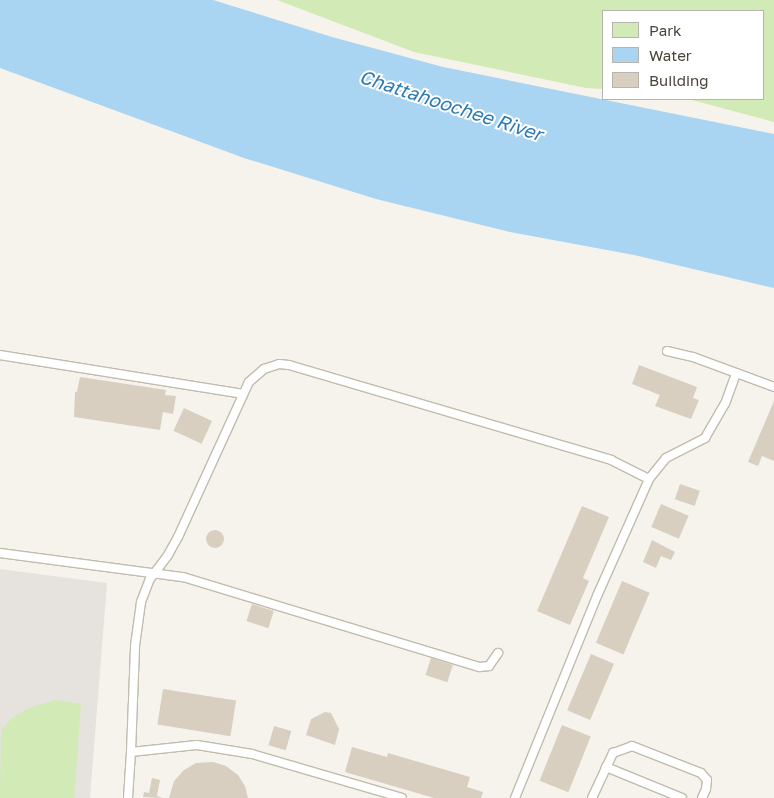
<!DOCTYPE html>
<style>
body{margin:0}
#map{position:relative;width:774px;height:798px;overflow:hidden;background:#f6f3ec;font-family:"Golos Text",sans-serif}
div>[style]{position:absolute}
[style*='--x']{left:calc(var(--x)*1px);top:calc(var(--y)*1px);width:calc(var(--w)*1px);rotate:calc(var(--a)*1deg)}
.industrial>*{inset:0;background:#e6e2dd}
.green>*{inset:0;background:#d2eab5}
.water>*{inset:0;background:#a9d4f2}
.building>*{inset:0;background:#d8cfc1;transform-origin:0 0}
.round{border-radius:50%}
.roads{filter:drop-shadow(1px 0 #c2bbae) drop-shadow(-1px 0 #c2bbae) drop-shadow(0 1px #c2bbae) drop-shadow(0 -1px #c2bbae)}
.lane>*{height:8px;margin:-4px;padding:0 4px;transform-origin:4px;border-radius:4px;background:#fff}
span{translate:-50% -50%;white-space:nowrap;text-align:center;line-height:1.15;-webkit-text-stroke:4px #fff;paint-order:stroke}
.water-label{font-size:19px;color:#2e7ab2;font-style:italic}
.legend{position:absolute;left:602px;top:10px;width:162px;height:90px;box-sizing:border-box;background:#fff;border:1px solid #b7b4b0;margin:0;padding:6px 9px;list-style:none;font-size:15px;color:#4b4439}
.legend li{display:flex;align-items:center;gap:10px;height:25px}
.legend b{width:25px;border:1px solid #b7b4b0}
</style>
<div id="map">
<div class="industrial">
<div style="clip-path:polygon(0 569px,107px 583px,90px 798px,0 798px)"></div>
</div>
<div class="green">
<div style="clip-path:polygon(277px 0,774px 0,774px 122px,688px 99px,763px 99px,763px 11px,603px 11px,603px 89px,586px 88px,414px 52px)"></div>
<div style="clip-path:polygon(55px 700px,81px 704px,74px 798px,0 798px,1px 730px,12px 718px,27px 709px)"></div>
</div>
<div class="water">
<div style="clip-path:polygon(0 0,213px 0,332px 37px,443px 67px,774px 134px,774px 288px,634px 255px,510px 232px,376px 199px,244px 158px,0 68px)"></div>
</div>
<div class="building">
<div style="clip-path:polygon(639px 365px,697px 387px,693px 398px,699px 400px,691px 419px,655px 406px,660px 395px,632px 384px)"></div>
<div style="clip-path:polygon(80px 377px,166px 390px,165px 395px,176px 396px,173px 414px,163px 412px,160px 430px,74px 417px,75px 392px,77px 392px)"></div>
<div style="clip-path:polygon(774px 401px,774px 461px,762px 456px,758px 466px,748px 462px)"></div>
<div style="left:184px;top:408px;width:31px;height:25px;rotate:25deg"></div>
<div style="left:680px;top:484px;width:21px;height:16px;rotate:19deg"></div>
<div style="left:661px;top:504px;width:30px;height:25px;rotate:23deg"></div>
<div style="clip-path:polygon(582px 506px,609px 517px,583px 578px,589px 581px,570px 625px,537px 611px)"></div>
<div class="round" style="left:206px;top:530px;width:18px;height:18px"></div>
<div style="clip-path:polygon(652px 540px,675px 552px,671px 560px,661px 556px,656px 568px,643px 562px)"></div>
<div style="left:622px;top:581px;width:30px;height:67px;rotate:23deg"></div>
<div style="left:252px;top:604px;width:23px;height:18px;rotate:18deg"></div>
<div style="left:591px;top:654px;width:25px;height:61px;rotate:23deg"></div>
<div style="left:431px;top:658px;width:23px;height:18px;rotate:18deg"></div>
<div style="left:163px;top:689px;width:74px;height:36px;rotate:9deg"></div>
<div style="clip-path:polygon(325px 712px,331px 713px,339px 729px,335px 745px,306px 735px,311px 719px)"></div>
<div style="left:562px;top:725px;width:31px;height:60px;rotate:22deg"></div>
<div style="left:274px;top:726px;width:18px;height:20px;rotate:16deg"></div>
<div style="clip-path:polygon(352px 747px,387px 757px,388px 753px,470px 777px,467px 787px,483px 792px,481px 798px,434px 798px,345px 772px)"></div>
<div style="clip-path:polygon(213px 762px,226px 766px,238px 775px,245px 786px,248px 798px,169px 798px,174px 781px,184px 770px,196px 763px)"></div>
<div style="clip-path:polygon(152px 778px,160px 780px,157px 796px,163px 798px,143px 797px,144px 792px,149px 793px)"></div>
</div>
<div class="roads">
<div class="lane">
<div style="--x:667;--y:351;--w:27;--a:13"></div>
<div style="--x:693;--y:357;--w:86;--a:20.3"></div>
<div style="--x:0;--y:355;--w:246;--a:9.1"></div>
<div style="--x:0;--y:553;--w:185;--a:7.5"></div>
<div style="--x:183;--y:577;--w:310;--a:16.9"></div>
<div style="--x:480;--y:667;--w:9;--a:-6"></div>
<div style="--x:489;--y:666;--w:16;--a:-55"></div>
<div style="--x:131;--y:752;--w:106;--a:-87.8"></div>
<div style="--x:135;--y:646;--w:44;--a:-82.2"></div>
<div style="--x:141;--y:602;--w:25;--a:-69"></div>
<div style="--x:150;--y:579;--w:30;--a:-53"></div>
<div style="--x:168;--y:555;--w:21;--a:-61"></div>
<div style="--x:178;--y:537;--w:170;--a:-65.4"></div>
<div style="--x:249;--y:382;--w:20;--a:-41"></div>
<div style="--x:264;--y:369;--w:16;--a:-18"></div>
<div style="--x:279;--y:364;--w:10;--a:6"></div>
<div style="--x:289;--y:365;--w:336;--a:16.4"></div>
<div style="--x:611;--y:460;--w:42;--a:26.6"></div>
<div style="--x:606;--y:767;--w:82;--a:22.2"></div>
<div style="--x:128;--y:798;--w:46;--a:-86.3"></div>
<div style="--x:131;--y:752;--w:66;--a:-6.1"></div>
<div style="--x:197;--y:745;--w:56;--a:9.3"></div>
<div style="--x:252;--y:754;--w:156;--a:16.3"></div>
<div style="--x:515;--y:798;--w:218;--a:-67.9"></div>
<div style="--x:597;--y:596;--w:128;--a:-66"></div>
<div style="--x:649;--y:479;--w:27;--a:-51"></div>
<div style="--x:666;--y:458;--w:44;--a:-27.1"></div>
<div style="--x:705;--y:438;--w:39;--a:-60"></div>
<div style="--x:725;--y:404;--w:33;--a:-70"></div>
<div style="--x:592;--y:798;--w:50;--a:-65"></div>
<div style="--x:613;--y:753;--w:20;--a:-20"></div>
<div style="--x:632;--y:746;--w:74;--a:21.4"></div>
<div style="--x:701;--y:773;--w:9;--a:49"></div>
<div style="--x:707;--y:780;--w:9;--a:96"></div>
<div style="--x:706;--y:789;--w:10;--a:114"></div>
</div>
</div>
<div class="water-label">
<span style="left:451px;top:105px;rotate:18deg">Chattahoochee River</span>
</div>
<ul class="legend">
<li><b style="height:14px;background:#d2eab5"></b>Park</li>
<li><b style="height:14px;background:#a9d4f2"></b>Water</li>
<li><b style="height:14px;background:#d8cfc1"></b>Building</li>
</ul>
</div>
